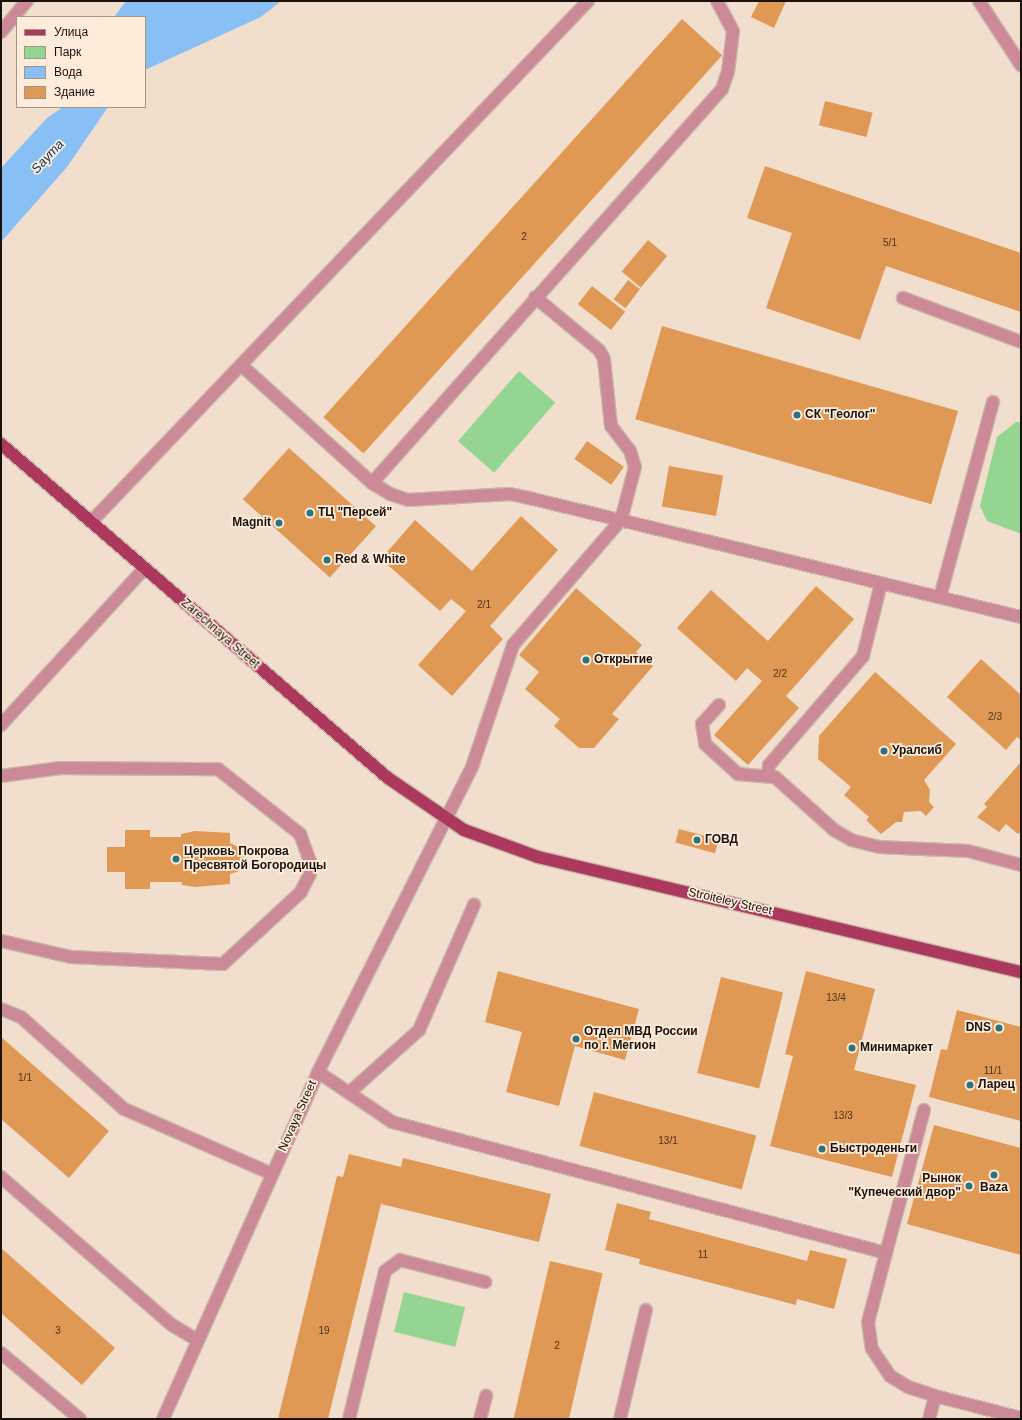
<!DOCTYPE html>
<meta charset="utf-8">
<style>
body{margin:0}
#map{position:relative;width:1022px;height:1420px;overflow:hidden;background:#f1decd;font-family:Arial,sans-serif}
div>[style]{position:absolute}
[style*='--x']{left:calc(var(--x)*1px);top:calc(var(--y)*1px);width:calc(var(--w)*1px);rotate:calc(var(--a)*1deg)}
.green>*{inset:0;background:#94d691;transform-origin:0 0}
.water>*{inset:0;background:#88bff5}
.building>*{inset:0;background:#e09954;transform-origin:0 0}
.roads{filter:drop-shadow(1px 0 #cab9aa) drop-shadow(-1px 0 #cab9aa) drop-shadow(0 1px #cab9aa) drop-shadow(0 -1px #cab9aa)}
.minor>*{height:12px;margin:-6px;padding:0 6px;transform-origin:6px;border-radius:6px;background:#cc8a99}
.major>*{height:12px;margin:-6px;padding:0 6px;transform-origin:6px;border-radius:6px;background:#ad385d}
.dots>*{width:11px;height:11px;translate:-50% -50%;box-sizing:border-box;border:2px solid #ffebda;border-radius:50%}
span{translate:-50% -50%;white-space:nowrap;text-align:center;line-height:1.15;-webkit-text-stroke:3.5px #ffebda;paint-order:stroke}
.number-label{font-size:10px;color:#4a341e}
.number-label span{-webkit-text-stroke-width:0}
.poi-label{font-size:12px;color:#18120c;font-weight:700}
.left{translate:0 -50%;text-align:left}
.right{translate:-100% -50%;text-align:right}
.street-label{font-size:12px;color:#18120c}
.water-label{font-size:13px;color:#00345e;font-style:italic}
.frame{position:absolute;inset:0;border:2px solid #18120c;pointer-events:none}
.legend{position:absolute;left:16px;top:16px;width:130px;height:92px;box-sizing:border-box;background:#ffebda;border:1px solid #a39488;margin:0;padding:5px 7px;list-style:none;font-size:12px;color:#18120c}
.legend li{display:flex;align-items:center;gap:8px;height:20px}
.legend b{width:20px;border:1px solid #a39488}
</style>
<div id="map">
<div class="green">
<div style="left:519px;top:371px;width:48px;height:93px;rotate:41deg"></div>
<div style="clip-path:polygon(1016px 422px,1021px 422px,1021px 534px,987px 521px,980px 506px,997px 437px)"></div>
<div style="left:404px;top:1292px;width:63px;height:41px;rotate:14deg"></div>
</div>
<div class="water">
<div style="clip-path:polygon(126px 1px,281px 1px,261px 17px,145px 70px,145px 17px,114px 17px)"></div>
<div style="clip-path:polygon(63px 107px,108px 107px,67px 167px,1px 242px,1px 168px,47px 118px)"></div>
</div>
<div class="building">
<div style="clip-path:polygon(759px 1px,786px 1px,774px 28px,751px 17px)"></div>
<div style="left:682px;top:19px;width:54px;height:536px;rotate:42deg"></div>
<div style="left:825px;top:101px;width:49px;height:25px;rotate:14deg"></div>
<div style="clip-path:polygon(765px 166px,1021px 253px,1021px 312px,886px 266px,860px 340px,766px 308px,792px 233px,747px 218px)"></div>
<div style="left:648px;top:240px;width:25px;height:41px;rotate:40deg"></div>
<div style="left:628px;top:280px;width:15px;height:24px;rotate:37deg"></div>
<div style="left:592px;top:286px;width:42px;height:23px;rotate:38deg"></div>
<div style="left:662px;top:326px;width:308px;height:97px;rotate:16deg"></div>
<div style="left:587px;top:441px;width:45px;height:22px;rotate:35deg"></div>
<div style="left:289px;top:448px;width:117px;height:69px;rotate:42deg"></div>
<div style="left:669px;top:466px;width:55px;height:41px;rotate:10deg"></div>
<div style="clip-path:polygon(521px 516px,558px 550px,490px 626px,503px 639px,452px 696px,418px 665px,466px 611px,451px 599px,440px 611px,381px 559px,415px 520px,472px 571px)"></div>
<div style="clip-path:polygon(816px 586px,854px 619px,786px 696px,799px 708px,748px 765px,714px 735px,762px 681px,747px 668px,736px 681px,677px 628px,711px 590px,768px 641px)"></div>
<div style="clip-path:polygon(576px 588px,642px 645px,636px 652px,653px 666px,612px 714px,619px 719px,594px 748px,579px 748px,554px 726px,560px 719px,525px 689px,539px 672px,519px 655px)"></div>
<div style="clip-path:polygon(981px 659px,1021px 695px,1021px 740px,1017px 737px,1006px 750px,947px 697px)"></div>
<div style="clip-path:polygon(875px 672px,956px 744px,924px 780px,930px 790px,929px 802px,934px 807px,926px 816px,921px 811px,904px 812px,902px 822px,896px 822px,881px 834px,866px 820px,869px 817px,844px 795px,851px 787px,818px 759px,819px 736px)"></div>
<div style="clip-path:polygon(1021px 762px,1021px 832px,1018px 834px,1006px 824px,999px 832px,977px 817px,987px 807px,984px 804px)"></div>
<div style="left:679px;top:829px;width:41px;height:14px;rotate:15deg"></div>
<div style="clip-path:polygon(125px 830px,150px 830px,150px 837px,181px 837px,181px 834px,195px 831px,230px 833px,230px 843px,242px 849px,245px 862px,239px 871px,230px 874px,230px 884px,195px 887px,182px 885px,182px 882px,150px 882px,150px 889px,125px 889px,125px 872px,107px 872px,107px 847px,125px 847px)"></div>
<div style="clip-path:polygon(498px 971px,639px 1009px,625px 1060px,575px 1046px,559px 1106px,506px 1092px,522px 1032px,485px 1022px)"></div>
<div style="clip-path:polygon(806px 971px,875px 989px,854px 1070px,916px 1085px,892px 1177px,770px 1146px,793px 1056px,785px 1054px)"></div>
<div style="left:721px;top:977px;width:64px;height:99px;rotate:14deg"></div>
<div style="clip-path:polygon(957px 1010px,1021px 1027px,1021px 1121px,929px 1097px,941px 1049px,947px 1050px)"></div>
<div style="clip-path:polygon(1px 1037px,109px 1131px,69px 1178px,1px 1119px)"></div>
<div style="left:594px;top:1092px;width:168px;height:56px;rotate:15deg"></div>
<div style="clip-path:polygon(934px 1125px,1021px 1148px,1021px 1255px,907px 1224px)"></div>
<div style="clip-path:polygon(349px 1154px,401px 1167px,403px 1158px,551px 1194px,539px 1242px,381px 1204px,328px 1419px,278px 1419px,337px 1176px,343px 1177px)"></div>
<div style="clip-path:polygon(617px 1203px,651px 1212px,649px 1219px,807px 1261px,810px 1250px,847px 1259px,834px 1309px,797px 1299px,796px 1305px,639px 1264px,640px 1259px,605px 1250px)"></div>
<div style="clip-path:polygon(1px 1248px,115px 1348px,82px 1385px,1px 1313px)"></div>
<div style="left:550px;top:1261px;width:54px;height:163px;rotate:13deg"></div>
</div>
<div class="roads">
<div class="minor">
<div style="--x:979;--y:1;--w:77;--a:56.7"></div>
<div style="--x:1;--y:32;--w:40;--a:-50"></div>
<div style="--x:903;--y:298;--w:126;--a:20.4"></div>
<div style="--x:241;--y:365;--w:176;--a:42"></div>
<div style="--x:372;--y:483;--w:21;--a:31"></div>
<div style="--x:390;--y:494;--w:19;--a:18"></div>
<div style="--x:408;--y:500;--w:102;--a:-3.4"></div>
<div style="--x:510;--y:494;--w:19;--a:12"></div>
<div style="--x:529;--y:498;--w:506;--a:13.6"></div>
<div style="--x:372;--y:483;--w:527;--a:-48.38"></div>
<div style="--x:722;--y:89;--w:18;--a:-71"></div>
<div style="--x:728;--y:72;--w:41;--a:-83"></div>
<div style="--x:733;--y:31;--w:34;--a:-118"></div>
<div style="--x:91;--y:522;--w:720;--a:-46.35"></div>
<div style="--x:940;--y:597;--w:202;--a:-74.8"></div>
<div style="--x:719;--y:705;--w:25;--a:132"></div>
<div style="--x:702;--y:724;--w:20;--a:81"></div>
<div style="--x:705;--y:744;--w:45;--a:42.3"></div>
<div style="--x:738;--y:774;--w:37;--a:5"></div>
<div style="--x:775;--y:777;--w:79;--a:41.9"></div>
<div style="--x:834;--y:830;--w:20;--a:30"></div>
<div style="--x:851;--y:840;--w:29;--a:14"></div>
<div style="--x:879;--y:847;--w:89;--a:2.6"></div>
<div style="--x:968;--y:851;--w:55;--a:14.8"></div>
<div style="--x:1;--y:725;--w:212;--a:-47.5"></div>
<div style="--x:768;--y:774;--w:9;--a:-84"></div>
<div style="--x:769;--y:765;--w:144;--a:-49.2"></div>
<div style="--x:863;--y:656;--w:75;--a:-76.1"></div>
<div style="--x:1;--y:776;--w:60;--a:-7.7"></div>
<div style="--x:60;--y:768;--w:158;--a:0.4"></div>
<div style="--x:218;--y:769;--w:105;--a:38.4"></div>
<div style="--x:300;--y:834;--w:29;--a:70"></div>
<div style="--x:310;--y:861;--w:13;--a:90"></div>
<div style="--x:310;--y:874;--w:20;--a:117"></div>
<div style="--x:301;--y:892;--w:106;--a:137.3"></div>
<div style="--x:223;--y:964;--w:152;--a:-177.4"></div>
<div style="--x:71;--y:957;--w:72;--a:-167.1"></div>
<div style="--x:1;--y:1009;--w:22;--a:22"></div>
<div style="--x:21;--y:1017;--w:138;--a:41.8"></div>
<div style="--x:124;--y:1109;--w:162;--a:23.7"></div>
<div style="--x:318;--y:1072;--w:89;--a:34"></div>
<div style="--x:392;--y:1122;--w:511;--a:14.85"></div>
<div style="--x:886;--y:1253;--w:71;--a:104.6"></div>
<div style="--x:868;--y:1322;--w:27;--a:82"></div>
<div style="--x:872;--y:1349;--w:32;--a:56"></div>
<div style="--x:890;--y:1376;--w:21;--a:31"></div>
<div style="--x:908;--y:1387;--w:28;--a:18"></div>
<div style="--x:350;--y:1092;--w:93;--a:-41.9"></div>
<div style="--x:419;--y:1030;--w:137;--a:-66.3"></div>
<div style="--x:1;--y:1177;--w:226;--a:40.9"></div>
<div style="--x:172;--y:1325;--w:29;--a:31"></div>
<div style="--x:886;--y:1253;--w:148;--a:-75.1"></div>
<div style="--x:1;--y:1353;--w:103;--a:39.9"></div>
<div style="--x:163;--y:1419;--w:380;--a:-65.9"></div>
<div style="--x:318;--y:1072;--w:342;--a:-63.2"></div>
<div style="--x:472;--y:767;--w:129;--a:-71.4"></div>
<div style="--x:513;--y:645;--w:165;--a:-49.2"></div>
<div style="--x:621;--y:520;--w:55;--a:-75.2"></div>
<div style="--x:635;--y:467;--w:17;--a:-107"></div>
<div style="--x:630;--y:451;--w:31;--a:-127"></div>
<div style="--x:611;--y:426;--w:67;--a:-96"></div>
<div style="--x:604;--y:359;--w:10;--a:-119"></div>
<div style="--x:599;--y:350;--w:83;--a:-140.4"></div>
<div style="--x:349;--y:1419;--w:152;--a:-76.3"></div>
<div style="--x:385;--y:1271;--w:19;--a:-36"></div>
<div style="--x:400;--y:1260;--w:88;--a:14.5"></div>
<div style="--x:480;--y:1419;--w:24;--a:-75"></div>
<div style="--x:620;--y:1419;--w:112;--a:-76.6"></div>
<div style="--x:929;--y:1419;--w:24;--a:-75"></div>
<div style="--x:935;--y:1396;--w:89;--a:14.3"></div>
</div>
<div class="major">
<div style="--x:1;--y:444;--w:511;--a:40.8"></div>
<div style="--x:388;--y:778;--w:92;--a:34.4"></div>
<div style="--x:464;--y:830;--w:79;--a:20"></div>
<div style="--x:538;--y:857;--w:497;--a:13.4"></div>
</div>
</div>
<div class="dots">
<div style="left:797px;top:415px;background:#2b727e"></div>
<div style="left:310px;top:513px;background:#2b727e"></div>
<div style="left:279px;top:523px;background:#2b727e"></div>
<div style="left:327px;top:560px;background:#2b727e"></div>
<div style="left:586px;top:660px;background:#2b727e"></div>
<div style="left:884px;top:751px;background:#2b727e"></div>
<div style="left:697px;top:840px;background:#2b727e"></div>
<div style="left:176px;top:859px;background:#2b727e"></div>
<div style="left:999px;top:1028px;background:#2b727e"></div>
<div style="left:576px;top:1039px;background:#2b727e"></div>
<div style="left:852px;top:1048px;background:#2b727e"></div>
<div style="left:970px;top:1085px;background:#2b727e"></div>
<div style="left:822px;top:1149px;background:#2b727e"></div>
<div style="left:994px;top:1175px;background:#2b727e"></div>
<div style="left:969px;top:1186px;background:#2b727e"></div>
</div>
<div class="number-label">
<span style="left:524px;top:237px">2</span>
<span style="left:890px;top:243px">5/1</span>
<span style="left:484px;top:605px">2/1</span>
<span style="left:780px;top:674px">2/2</span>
<span style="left:995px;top:717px">2/3</span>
<span style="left:836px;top:998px">13/4</span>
<span style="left:993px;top:1071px">11/1</span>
<span style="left:25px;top:1078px">1/1</span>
<span style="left:843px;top:1116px">13/3</span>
<span style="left:668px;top:1141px">13/1</span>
<span style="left:703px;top:1255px">11</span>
<span style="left:58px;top:1331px">3</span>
<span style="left:324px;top:1331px">19</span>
<span style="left:557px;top:1346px">2</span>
</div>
<div class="poi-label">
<span class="left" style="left:805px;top:415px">СК "Геолог"</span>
<span class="left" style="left:318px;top:513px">ТЦ "Персей"</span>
<span class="right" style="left:271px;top:523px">Magnit</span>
<span class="left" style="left:335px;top:560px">Red &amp; White</span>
<span class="left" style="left:594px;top:660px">Открытие</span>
<span class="left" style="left:892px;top:751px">Уралсиб</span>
<span class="left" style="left:705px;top:840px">ГОВД</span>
<span class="left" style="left:184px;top:859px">Церковь Покрова<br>Пресвятой Богородицы</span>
<span class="right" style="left:991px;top:1028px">DNS</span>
<span class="left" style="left:584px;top:1039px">Отдел МВД России<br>по г. Мегион</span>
<span class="left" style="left:860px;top:1048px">Минимаркет</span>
<span class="left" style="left:978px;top:1085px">Ларец</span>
<span class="left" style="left:830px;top:1149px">Быстроденьги</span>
<span class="right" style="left:961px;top:1186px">Рынок<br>"Купеческий двор"</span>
<span style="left:994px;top:1188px">Baza</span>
</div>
<div class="street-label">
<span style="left:220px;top:634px;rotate:41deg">Zarechnaya Street</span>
<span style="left:730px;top:902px;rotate:13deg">Stroiteley Street</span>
<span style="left:298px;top:1116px;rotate:-66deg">Novaya Street</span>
</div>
<div class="water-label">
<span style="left:48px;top:157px;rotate:-47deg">Sayma</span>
</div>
<div class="frame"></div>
<ul class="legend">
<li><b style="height:5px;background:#ad385d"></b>Улица</li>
<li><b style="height:11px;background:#94d691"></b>Парк</li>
<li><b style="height:11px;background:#88bff5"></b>Вода</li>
<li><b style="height:11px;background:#e09954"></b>Здание</li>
</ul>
</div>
